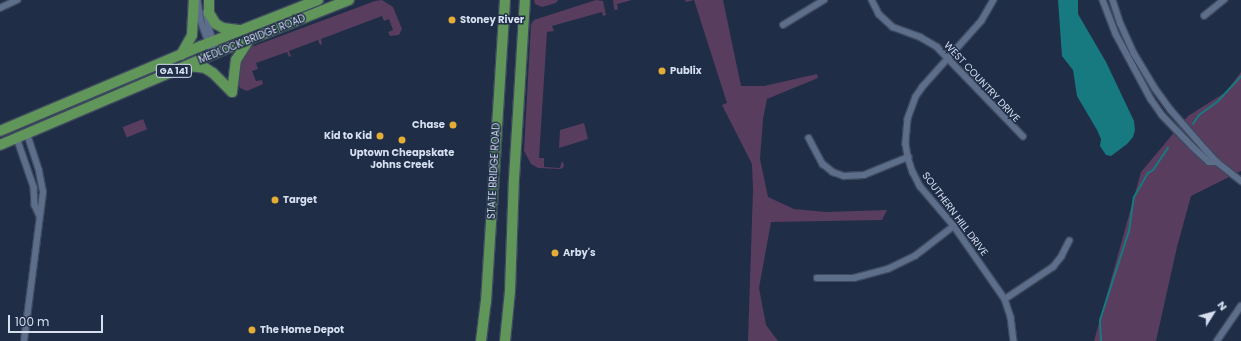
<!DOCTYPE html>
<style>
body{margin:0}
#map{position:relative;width:1241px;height:341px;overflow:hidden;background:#1f2d47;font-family:Poppins,sans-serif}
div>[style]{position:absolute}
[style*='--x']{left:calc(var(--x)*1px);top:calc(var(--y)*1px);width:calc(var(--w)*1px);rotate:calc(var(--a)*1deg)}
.green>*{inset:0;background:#593d5e;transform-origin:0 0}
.water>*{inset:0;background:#177a80}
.stream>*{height:2px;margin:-1px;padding:0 1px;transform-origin:1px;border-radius:1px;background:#177a80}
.roads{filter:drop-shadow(1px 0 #3e4a5f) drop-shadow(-1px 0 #3e4a5f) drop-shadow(0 1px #3e4a5f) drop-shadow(0 -1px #3e4a5f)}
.street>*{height:5.5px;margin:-2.75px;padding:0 2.75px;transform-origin:2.75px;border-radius:2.75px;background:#5d6e8b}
.highway>*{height:10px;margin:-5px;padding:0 5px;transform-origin:5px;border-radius:5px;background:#609659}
.dots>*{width:11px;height:11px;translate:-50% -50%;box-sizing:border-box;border:2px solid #1f2d47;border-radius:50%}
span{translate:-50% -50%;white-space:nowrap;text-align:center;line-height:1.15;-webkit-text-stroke:3px #1f2d47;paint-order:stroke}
.shield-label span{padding:1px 3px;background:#1f2d47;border:1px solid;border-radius:3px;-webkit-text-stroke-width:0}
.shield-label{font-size:9px;color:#d6dff0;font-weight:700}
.poi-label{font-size:10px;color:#d6dff0;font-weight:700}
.left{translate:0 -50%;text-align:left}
.right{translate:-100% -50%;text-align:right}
.street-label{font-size:10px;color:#d6dff0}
.north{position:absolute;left:1193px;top:293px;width:40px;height:40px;-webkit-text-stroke:3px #1f2d47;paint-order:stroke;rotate:53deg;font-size:11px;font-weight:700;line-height:16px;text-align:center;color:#d6dff0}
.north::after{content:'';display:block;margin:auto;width:14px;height:18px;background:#d6dff0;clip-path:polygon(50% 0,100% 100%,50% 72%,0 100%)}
.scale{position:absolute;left:8px;top:315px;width:95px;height:18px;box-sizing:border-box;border:2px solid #d6dff0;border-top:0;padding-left:5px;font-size:12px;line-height:14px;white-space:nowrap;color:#d6dff0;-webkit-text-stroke:3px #1f2d47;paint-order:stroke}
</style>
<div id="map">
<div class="green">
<div style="clip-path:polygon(382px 0,393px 7px,402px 29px,399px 35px,390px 36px,388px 32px,393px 30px,389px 19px,384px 21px,382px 16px,321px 39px,322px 44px,320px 45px,318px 40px,289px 51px,291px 56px,289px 57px,287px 52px,256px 63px,258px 69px,252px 71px,256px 81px,262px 80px,263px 84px,247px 91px,240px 88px,238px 82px,239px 59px,251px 47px,375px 1px)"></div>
<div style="clip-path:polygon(534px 0,558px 0,556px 3px,542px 7px,535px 4px)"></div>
<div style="clip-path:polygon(596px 0,603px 1px,606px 15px,603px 16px,602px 12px,552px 26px,554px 31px,547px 32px,539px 158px,544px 158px,544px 167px,560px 168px,562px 161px,564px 165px,563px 168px,560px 169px,538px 168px,531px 164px,524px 151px,531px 24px,534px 20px,540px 18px)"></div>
<div style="clip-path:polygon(613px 0,632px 0,617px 4px,618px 9px,616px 10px,614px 9px)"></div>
<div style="clip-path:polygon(685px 0,723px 0,741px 86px,764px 86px,817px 74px,818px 78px,767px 99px,763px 119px,760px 159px,768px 197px,794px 209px,826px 212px,887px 210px,882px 220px,771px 222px,759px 288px,766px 325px,778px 341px,748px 341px,753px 190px,752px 164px,722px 105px,727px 103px,694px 0,686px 2px)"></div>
<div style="clip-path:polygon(1241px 72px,1241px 171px,1191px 196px,1177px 247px,1156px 341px,1094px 341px,1141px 172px,1188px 116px,1226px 92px)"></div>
<div style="left:143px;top:119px;width:11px;height:22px;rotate:68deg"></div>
<div style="clip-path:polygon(584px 123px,588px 139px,559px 148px,560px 130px)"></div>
</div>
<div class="water">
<div style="clip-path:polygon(1058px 0,1078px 0,1078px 14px,1106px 62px,1134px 121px,1135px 130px,1133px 137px,1127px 144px,1111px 156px,1106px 155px,1100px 146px,1101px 139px,1097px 130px,1077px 96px,1073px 70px,1062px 56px)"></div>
</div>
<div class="stream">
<div style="--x:1193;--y:124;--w:11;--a:-56"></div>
<div style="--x:1199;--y:115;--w:24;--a:-36"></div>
<div style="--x:1218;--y:101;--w:34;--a:-47"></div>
<div style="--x:1101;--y:341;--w:21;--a:-93"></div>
<div style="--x:1100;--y:320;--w:94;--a:-72"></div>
<div style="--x:1129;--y:231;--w:34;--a:-82"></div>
<div style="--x:1134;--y:197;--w:28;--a:-60"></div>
<div style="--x:1148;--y:173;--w:6;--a:-31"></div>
<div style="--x:1153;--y:170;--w:27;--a:-56"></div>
</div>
<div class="roads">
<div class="street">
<div style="--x:198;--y:0;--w:21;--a:82"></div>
<div style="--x:201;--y:21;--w:35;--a:70"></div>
<div style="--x:872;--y:0;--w:16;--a:63"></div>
<div style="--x:879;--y:14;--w:19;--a:43"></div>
<div style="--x:893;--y:27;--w:29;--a:20"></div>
<div style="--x:920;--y:37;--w:20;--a:30"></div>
<div style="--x:937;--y:47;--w:124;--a:46"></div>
<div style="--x:994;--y:0;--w:24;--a:120"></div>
<div style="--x:982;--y:21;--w:89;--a:131.8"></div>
<div style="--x:923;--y:87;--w:12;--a:125"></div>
<div style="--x:916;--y:97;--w:23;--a:110"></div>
<div style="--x:908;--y:119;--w:25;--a:95"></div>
<div style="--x:906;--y:144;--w:13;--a:81"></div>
<div style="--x:908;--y:157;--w:16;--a:72"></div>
<div style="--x:913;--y:172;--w:16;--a:63"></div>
<div style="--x:920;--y:186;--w:52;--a:49.6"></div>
<div style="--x:954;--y:226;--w:89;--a:55.1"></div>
<div style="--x:1005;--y:299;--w:19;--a:72"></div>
<div style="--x:1011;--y:317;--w:24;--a:83"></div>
<div style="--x:1103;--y:0;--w:36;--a:69"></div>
<div style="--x:1116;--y:34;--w:74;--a:61.7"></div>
<div style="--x:1151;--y:99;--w:19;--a:55"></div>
<div style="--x:1162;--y:115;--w:43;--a:45.9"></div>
<div style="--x:1192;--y:146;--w:23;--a:43"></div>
<div style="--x:1209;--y:162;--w:8;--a:0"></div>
<div style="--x:1113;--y:0;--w:25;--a:72"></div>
<div style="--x:1121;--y:24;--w:32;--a:66"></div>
<div style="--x:1134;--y:53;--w:41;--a:59"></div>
<div style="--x:1155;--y:88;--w:27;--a:54"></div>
<div style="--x:1171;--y:110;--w:53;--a:48.8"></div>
<div style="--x:1206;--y:150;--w:16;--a:47"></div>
<div style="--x:1217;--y:162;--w:31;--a:38"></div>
<div style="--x:0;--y:8;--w:19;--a:-25"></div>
<div style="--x:206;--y:12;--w:19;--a:78"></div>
<div style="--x:210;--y:31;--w:22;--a:69"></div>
<div style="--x:1204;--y:16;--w:26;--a:-39"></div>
<div style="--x:783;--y:25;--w:48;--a:-31.4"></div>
<div style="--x:17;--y:138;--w:52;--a:70.9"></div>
<div style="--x:34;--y:187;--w:18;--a:87"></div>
<div style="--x:35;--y:205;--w:10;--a:66"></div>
<div style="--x:809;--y:138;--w:30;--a:62"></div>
<div style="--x:823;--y:164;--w:13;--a:39"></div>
<div style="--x:833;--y:172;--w:12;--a:20"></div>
<div style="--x:844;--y:176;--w:20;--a:-3"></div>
<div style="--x:864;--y:175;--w:48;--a:-22.2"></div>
<div style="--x:817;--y:278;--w:37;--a:0"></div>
<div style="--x:854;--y:278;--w:35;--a:-15"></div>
<div style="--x:888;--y:269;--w:30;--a:-26"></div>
<div style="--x:915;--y:256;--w:49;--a:-37.6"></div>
<div style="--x:1005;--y:299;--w:58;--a:-33.7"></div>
<div style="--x:1053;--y:267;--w:13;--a:-51"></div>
<div style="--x:1061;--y:257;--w:18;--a:-63"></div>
<div style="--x:24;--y:341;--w:150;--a:-82.7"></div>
<div style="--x:43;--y:192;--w:21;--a:-101"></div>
<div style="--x:39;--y:171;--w:39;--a:-108"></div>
<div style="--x:1217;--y:341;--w:42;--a:-55.6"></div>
</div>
<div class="highway">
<div style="--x:209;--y:0;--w:13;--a:90"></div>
<div style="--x:209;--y:13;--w:13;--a:58"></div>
<div style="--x:216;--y:24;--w:8;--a:30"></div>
<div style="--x:223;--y:28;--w:16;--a:7"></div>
<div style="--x:181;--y:55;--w:23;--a:-61"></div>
<div style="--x:192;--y:35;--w:35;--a:-87"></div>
<div style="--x:187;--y:66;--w:18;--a:6"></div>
<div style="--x:205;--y:68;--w:9;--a:32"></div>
<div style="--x:213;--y:73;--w:27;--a:45"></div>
<div style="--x:232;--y:92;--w:32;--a:-83"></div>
<div style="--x:236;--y:60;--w:24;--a:-57"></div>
<div style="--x:0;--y:131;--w:218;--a:-22.9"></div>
<div style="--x:201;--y:46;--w:126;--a:-21.5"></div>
<div style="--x:0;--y:145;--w:237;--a:-23.1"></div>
<div style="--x:218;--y:52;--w:141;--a:-21.7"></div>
<div style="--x:481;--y:341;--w:39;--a:-83"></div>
<div style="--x:486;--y:302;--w:303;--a:-86.4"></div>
<div style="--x:505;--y:341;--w:50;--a:-84.3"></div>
<div style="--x:510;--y:291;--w:112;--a:-88"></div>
<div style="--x:514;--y:179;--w:179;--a:-86.5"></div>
</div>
</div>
<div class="dots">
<div style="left:452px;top:20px;background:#e6ad36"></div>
<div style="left:662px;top:71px;background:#e6ad36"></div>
<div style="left:453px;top:125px;background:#e6ad36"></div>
<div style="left:380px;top:136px;background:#e6ad36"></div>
<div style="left:402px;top:140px;background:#e6ad36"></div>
<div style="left:275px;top:200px;background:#e6ad36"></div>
<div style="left:555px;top:253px;background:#e6ad36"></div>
<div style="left:252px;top:330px;background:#e6ad36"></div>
</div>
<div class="shield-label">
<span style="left:174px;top:71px">GA 141</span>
</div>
<div class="poi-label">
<span class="left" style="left:460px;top:20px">Stoney River</span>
<span class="left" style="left:670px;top:71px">Publix</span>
<span class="right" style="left:445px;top:125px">Chase</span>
<span class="right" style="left:372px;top:136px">Kid to Kid</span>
<span style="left:402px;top:158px">Uptown Cheapskate<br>Johns Creek</span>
<span class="left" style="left:283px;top:200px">Target</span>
<span class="left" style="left:563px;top:253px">Arby's</span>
<span class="left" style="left:260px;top:330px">The Home Depot</span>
</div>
<div class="street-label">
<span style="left:252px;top:39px;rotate:-22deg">MEDLOCK BRIDGE ROAD</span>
<span style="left:982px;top:82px;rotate:47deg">WEST COUNTRY DRIVE</span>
<span style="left:494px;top:171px;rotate:-87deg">STATE BRIDGE ROAD</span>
<span style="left:955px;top:214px;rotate:53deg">SOUTHERN HILL DRIVE</span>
</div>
<div class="north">N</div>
<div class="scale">100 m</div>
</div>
